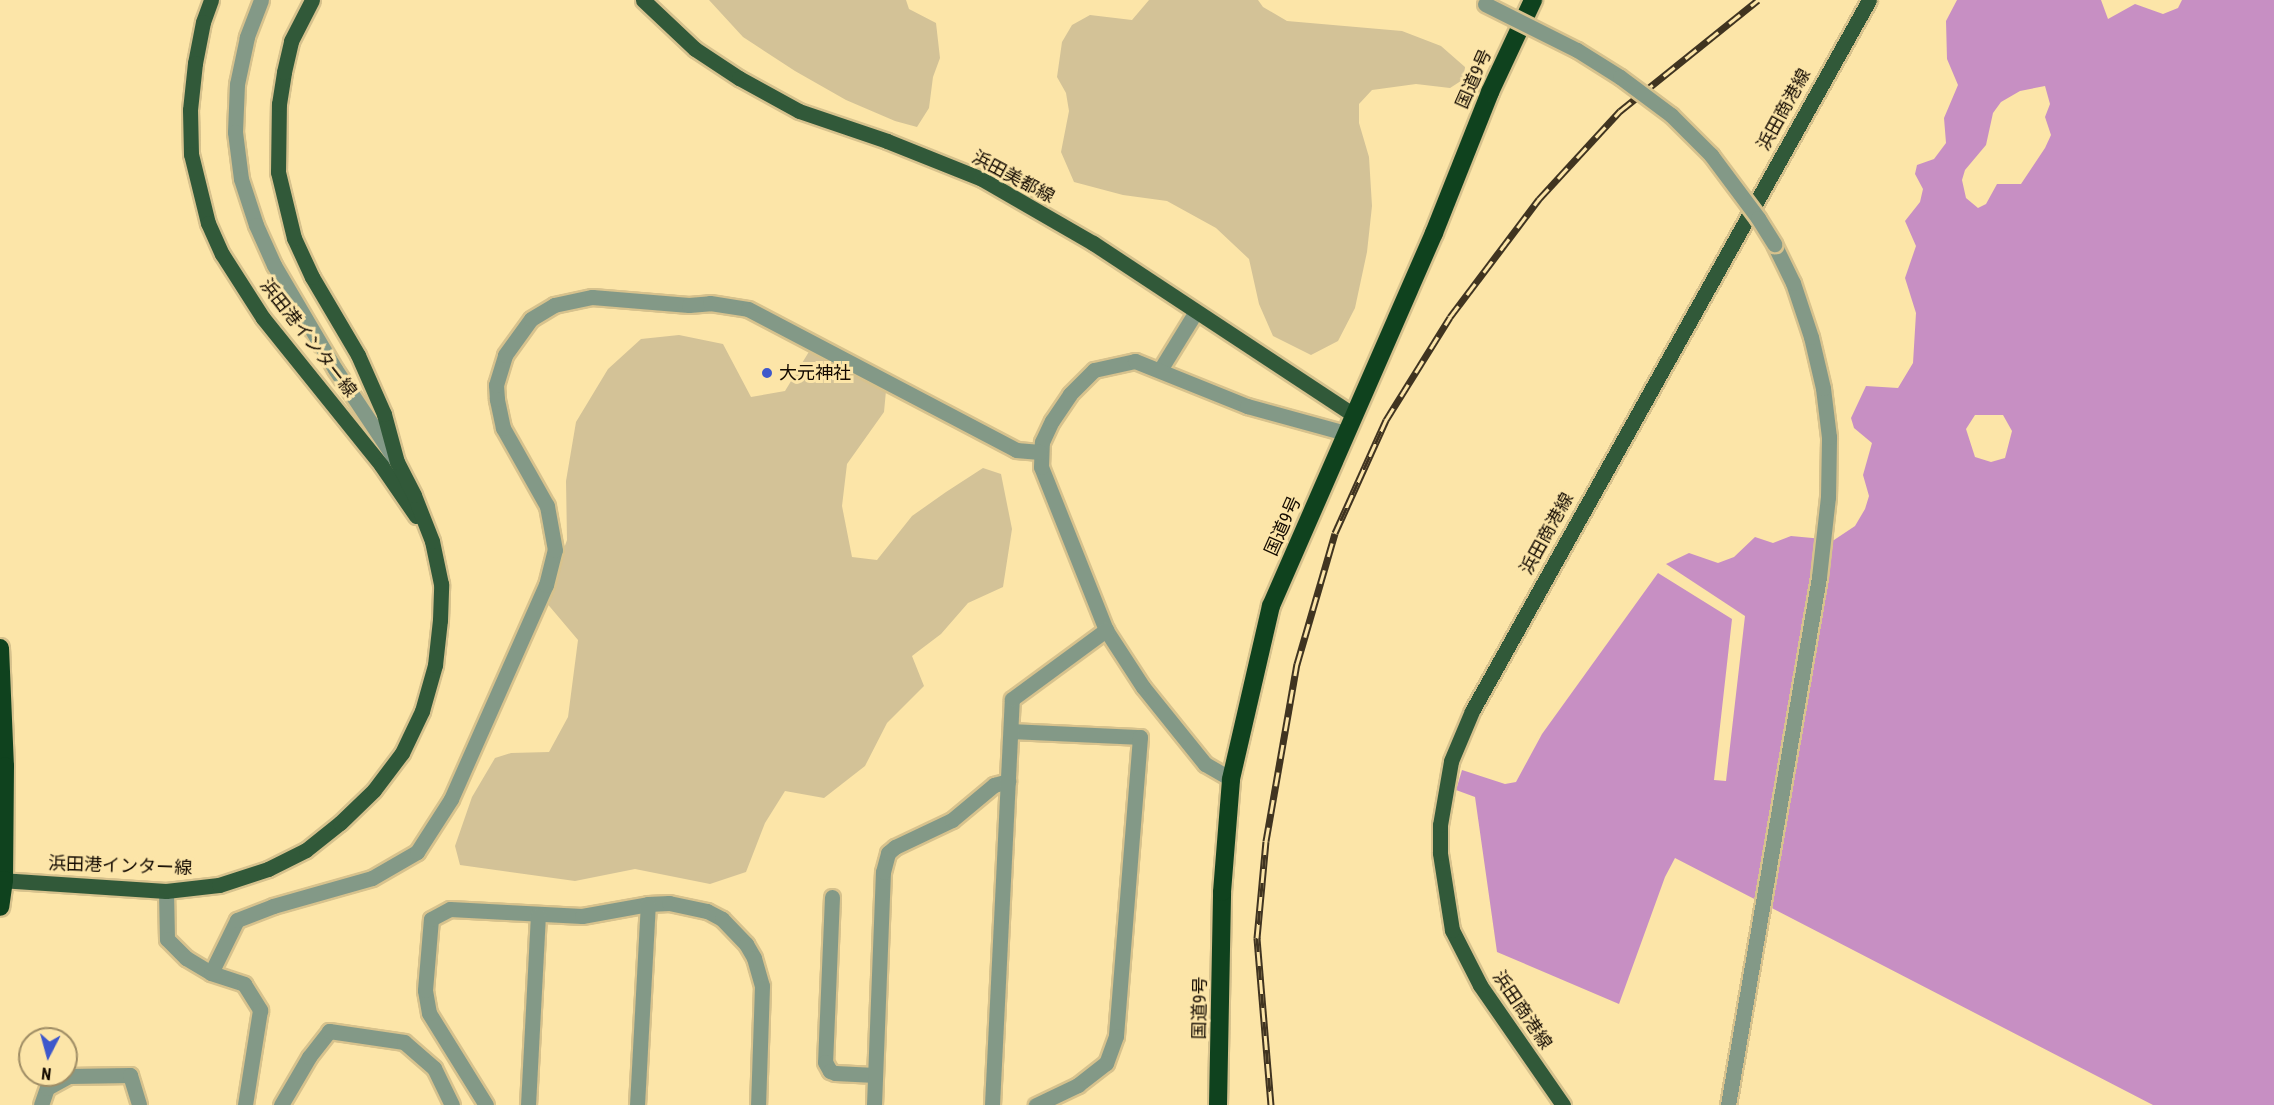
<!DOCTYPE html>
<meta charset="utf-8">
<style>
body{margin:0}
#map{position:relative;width:2274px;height:1105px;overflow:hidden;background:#fce5a8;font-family:"Roboto Condensed","Noto Sans JP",sans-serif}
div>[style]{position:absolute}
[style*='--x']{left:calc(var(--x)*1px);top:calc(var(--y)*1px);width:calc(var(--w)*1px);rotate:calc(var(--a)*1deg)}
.green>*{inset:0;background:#d3c297}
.water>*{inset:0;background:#c78fc3}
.roads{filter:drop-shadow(2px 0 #d7c28d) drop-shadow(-2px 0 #d7c28d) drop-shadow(0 2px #d7c28d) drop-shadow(0 -2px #d7c28d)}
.minor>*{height:15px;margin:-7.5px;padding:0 7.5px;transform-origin:7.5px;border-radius:7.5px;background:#839987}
.major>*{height:15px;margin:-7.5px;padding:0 7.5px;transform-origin:7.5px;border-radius:7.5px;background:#315939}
.highway>*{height:18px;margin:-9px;padding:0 9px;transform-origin:9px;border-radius:9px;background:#0f421e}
.rail>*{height:7px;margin-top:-3.5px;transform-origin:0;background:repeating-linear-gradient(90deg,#fce5a8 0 14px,#403420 0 28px);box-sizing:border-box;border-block:2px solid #403420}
.bridges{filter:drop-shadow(2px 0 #d7c28d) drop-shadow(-2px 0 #d7c28d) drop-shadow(0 2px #d7c28d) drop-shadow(0 -2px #d7c28d)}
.minor-bridge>*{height:15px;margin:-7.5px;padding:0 7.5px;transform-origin:7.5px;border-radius:7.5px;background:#839987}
.dots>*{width:16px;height:16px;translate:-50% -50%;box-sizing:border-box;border:3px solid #fce5a8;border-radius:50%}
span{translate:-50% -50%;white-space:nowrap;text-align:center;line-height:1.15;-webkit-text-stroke:6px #fce5a8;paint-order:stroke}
.street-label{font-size:18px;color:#130a00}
.poi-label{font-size:18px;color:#130a00}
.left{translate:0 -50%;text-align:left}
.north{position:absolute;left:18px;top:1027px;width:60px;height:60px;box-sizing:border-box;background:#fce5a8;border:2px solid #9f8d65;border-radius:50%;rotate:186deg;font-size:16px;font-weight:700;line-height:24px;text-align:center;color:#130a00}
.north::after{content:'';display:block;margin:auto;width:21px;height:27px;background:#3e58cb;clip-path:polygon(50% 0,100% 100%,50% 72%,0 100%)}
</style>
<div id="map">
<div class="green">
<div style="clip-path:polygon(709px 0,906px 0,909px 9px,936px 23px,940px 58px,933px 77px,929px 108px,917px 127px,895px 121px,846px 100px,795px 71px,743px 37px)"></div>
<div style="clip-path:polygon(1149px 0,1258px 0,1263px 7px,1287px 21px,1402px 31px,1441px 46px,1465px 67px,1464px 79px,1450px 88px,1416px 84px,1372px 90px,1359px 104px,1359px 123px,1369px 157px,1372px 206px,1367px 252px,1355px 308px,1338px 341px,1311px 355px,1273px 336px,1259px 304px,1249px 259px,1216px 228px,1167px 201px,1123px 195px,1074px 182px,1061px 152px,1069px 111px,1066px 93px,1057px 77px,1062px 42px,1072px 25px,1090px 15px,1132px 20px)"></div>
<div style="clip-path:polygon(679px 335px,723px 344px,751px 397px,785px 391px,810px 350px,886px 391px,884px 412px,847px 464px,842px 506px,852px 557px,877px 560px,912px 516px,946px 492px,983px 468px,1001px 474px,1012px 529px,1003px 587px,968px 603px,941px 634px,912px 656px,924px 686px,887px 723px,865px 766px,824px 798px,785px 791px,765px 823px,746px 872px,710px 884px,635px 869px,575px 881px,460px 865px,455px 846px,472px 797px,495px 758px,511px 753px,549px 752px,568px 717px,578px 640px,545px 601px,567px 540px,566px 481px,576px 422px,608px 369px,641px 339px)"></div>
</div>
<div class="water">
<div style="clip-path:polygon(evenodd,1957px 0,2101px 0,2108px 19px,2135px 4px,2163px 14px,2178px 8px,2182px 0,2274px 0,2274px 1105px,2153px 1105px,1675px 858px,1665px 877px,1619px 1004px,1497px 952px,1475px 797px,1456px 790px,1462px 770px,1505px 784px,1516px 782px,1542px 734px,1658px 573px,1732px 619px,1714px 780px,1726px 781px,1745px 616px,1666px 564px,1689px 553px,1718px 563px,1734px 557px,1755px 537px,1773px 543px,1791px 536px,1834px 540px,1855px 526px,1865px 509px,1869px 496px,1863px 475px,1872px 443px,1854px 428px,1851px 418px,1866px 386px,1898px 388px,1913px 363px,1916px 313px,1905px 278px,1916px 246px,1905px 221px,1920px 202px,1923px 189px,1915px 174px,1917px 165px,1934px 159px,1946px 143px,1944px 118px,1958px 85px,1947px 59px,1946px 21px,1957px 0,2045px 86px,2050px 104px,2045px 117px,2051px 135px,2045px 148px,2021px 184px,1997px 184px,1986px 204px,1978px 208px,1966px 198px,1962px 180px,1965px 170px,1986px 145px,1993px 113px,2001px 102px,2020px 91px,2045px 86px,1957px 0,1975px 415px,2003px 415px,2012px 431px,2005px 458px,1991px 462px,1975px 457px,1966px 429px,1975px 415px)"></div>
</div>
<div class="roads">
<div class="minor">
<div style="--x:261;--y:0;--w:40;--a:111"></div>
<div style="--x:247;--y:37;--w:48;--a:102"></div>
<div style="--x:237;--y:84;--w:48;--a:92.4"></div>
<div style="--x:235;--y:132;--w:47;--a:82.7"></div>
<div style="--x:241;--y:179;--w:48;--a:71.9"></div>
<div style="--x:256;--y:225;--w:44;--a:65.8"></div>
<div style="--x:274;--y:265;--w:121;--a:59.6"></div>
<div style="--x:335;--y:369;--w:108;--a:56.3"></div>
<div style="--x:1160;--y:370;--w:67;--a:-58.4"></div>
<div style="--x:1012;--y:731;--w:128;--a:2.7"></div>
<div style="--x:1140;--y:737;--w:300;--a:94.6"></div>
<div style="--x:1116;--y:1036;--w:29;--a:110"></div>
<div style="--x:1106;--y:1063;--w:36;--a:142"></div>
<div style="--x:1078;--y:1085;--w:47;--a:154.5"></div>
<div style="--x:1231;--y:779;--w:30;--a:-150"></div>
<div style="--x:1205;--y:764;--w:99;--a:-128.8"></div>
<div style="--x:1143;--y:687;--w:68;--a:-123"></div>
<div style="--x:1106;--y:630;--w:175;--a:-111.7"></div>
<div style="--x:1041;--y:467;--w:25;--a:-88"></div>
<div style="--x:1042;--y:442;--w:23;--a:-65"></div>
<div style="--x:1052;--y:421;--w:32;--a:-56"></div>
<div style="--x:1070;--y:394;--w:34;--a:-45"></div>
<div style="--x:1094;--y:370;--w:42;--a:-12.4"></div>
<div style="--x:1135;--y:361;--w:121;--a:21.9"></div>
<div style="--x:1247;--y:406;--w:103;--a:15.3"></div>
<div style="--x:166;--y:891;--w:48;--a:88.8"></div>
<div style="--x:167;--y:939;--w:27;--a:45"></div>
<div style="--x:186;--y:958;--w:29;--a:31"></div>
<div style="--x:211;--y:973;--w:35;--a:18"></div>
<div style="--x:244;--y:984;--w:31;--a:58"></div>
<div style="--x:260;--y:1010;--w:96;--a:99"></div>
<div style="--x:832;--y:897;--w:165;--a:92.4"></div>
<div style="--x:825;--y:1062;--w:10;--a:61"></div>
<div style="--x:830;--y:1071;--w:5;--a:22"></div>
<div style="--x:835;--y:1073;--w:40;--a:2.9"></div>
<div style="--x:211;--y:973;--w:59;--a:-63.9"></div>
<div style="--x:237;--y:920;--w:39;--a:-21"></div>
<div style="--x:273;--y:906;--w:103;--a:-15.8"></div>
<div style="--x:372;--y:878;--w:52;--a:-30"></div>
<div style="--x:417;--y:852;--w:63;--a:-57.3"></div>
<div style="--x:451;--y:799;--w:234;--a:-66.1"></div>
<div style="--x:546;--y:585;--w:36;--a:-76"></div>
<div style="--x:555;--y:550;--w:45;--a:-100.3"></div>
<div style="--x:547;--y:506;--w:90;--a:-119.4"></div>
<div style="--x:503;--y:428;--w:30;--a:-102"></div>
<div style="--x:497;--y:399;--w:14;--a:-94"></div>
<div style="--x:496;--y:385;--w:31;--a:-73"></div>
<div style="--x:505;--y:355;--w:44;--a:-54.2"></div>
<div style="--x:531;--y:319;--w:27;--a:-31"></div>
<div style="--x:554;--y:305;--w:39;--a:-12"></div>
<div style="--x:592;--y:297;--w:97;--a:4.7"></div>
<div style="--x:689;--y:305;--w:21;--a:-5"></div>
<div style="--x:710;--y:303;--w:38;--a:9"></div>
<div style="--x:748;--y:309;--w:303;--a:27.7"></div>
<div style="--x:1016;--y:450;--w:24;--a:5"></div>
<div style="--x:41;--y:1105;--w:18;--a:-71"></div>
<div style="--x:47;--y:1088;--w:25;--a:-29"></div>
<div style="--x:69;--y:1076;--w:61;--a:-0.9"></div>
<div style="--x:130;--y:1075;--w:31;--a:73"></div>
<div style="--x:281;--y:1105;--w:56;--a:-59.7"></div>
<div style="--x:309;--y:1057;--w:33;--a:-52"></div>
<div style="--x:329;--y:1031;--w:76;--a:8.3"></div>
<div style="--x:404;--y:1042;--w:40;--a:41"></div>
<div style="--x:434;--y:1068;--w:41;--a:64.1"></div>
<div style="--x:486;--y:1105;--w:108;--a:-121.8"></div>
<div style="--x:429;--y:1013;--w:23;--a:-100"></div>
<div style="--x:425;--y:990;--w:71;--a:-85.2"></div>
<div style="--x:431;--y:919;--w:21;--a:-28"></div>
<div style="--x:450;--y:909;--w:132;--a:3"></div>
<div style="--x:582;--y:916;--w:67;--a:-10.3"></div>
<div style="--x:648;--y:904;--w:21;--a:-3"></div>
<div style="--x:669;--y:903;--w:39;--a:12"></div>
<div style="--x:707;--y:911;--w:17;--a:28"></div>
<div style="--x:722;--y:919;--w:35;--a:46"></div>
<div style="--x:746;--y:944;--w:16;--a:60"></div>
<div style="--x:754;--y:958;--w:29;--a:74"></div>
<div style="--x:762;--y:986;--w:119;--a:91.9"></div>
<div style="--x:528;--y:1105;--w:190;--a:-87"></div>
<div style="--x:637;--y:1105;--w:201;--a:-86.9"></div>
<div style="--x:874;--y:1105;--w:233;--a:-87.8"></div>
<div style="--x:883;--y:872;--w:20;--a:-75"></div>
<div style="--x:888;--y:853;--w:9;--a:-41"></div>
<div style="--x:895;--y:847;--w:63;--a:-25.3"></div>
<div style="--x:952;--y:820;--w:55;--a:-39.8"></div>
<div style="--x:994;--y:785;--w:15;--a:-16"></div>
<div style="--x:992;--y:1105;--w:406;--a:-87.2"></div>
<div style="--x:1012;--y:699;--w:117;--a:-36.3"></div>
<div style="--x:1728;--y:1105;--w:536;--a:-80.22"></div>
<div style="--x:1819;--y:577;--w:81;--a:-83.6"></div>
<div style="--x:1828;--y:497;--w:60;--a:-89"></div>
<div style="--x:1829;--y:437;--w:49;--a:-97"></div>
<div style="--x:1823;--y:388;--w:52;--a:-103.2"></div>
<div style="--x:1811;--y:337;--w:57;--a:-108.4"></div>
<div style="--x:1793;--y:283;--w:43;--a:-116"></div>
</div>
<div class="major">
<div style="--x:211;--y:0;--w:23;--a:110"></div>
<div style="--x:203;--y:22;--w:42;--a:101"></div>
<div style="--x:195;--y:63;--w:47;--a:96.1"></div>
<div style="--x:190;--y:110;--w:44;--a:88.7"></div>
<div style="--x:191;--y:154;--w:71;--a:76.2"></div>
<div style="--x:208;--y:223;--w:34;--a:66"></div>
<div style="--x:222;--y:254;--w:76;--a:57.4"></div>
<div style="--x:263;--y:318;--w:189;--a:51.2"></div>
<div style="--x:381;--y:465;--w:62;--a:55.5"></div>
<div style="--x:643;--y:0;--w:71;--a:43.3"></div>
<div style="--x:695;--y:49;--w:53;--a:33.4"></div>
<div style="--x:739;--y:78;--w:68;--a:28.8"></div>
<div style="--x:799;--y:111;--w:93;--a:18.8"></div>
<div style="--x:887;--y:141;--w:102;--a:21.8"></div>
<div style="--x:982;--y:179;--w:128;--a:30"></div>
<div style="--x:1093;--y:243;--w:313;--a:33.4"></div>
<div style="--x:0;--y:880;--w:166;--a:3.8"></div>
<div style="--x:166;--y:891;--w:53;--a:-6.5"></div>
<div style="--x:219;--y:885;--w:52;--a:-18.1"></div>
<div style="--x:268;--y:869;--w:42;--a:-26.6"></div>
<div style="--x:306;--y:850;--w:43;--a:-38.5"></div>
<div style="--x:340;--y:823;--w:47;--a:-44.1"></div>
<div style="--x:374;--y:790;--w:46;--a:-52.9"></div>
<div style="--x:402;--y:753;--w:47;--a:-64.5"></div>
<div style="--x:422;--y:711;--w:48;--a:-74.2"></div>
<div style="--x:435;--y:665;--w:45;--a:-83.7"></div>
<div style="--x:440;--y:620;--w:36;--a:-88"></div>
<div style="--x:441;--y:584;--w:44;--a:-101.8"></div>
<div style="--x:432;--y:541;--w:49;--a:-111.4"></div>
<div style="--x:414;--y:495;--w:37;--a:-117"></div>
<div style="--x:397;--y:462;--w:50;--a:-105.2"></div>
<div style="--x:384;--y:414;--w:64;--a:-113.8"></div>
<div style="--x:358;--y:355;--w:91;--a:-120.5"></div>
<div style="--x:312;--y:277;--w:43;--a:-114.8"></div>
<div style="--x:294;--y:238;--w:68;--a:-103.6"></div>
<div style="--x:278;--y:172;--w:68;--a:-89.2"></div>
<div style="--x:279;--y:104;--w:32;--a:-81"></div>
<div style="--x:284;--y:72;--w:32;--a:-77"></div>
<div style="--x:291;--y:41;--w:46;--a:-62.9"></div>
<div style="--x:1563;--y:1105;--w:146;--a:-124.7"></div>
<div style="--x:1480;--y:985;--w:62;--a:-117"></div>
<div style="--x:1452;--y:930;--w:78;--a:-98.9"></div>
<div style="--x:1440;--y:853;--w:28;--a:-90"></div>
<div style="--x:1440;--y:825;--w:65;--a:-80.2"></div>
<div style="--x:1451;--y:761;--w:54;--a:-67.2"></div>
<div style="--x:1472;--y:711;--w:814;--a:-60.82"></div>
</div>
<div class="highway">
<div style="--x:0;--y:648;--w:118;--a:87.6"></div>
<div style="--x:5;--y:766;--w:114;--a:90.5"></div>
<div style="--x:4;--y:880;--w:27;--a:98"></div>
<div style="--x:1218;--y:1105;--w:213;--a:-88.9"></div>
<div style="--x:1222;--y:892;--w:113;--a:-85.4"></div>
<div style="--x:1231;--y:779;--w:178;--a:-77"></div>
<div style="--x:1271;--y:606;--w:407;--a:-66.4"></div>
<div style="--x:1434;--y:233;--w:152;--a:-68.3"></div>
<div style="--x:1490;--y:92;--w:102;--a:-64.9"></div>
</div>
</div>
<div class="rail">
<div style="--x:1271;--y:1105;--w:168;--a:-94.8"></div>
<div style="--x:1257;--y:938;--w:97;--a:-84.7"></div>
<div style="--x:1266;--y:841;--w:180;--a:-80.1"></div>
<div style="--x:1297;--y:664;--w:136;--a:-73.8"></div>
<div style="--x:1335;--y:533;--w:124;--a:-65.7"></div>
<div style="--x:1386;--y:420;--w:121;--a:-58.1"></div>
<div style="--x:1450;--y:317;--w:148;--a:-53"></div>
<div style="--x:1539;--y:199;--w:120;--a:-47.4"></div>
<div style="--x:1620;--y:111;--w:177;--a:-38.8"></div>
</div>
<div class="bridges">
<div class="minor-bridge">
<div style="--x:1485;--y:4;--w:103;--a:26.6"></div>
<div style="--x:1577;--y:50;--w:51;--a:32.1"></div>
<div style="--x:1620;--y:77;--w:64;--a:36.7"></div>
<div style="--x:1671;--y:115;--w:57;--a:45"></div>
<div style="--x:1711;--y:155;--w:79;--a:53.3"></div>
<div style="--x:1758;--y:218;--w:31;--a:58"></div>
</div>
</div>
<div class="dots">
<div style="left:767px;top:373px;background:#3e58cb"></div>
</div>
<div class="street-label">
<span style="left:1474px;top:79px;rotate:-66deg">国道9号</span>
<span style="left:1784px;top:110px;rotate:-61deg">浜田商港線</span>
<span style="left:1013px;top:177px;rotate:28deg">浜田美都線</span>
<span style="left:308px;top:338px;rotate:52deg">浜田港インター線</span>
<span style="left:1283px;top:526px;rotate:-66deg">国道9号</span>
<span style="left:1547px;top:534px;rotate:-61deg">浜田商港線</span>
<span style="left:120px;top:866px;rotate:2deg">浜田港インター線</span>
<span style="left:1200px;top:1008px;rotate:-89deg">国道9号</span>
<span style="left:1522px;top:1010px;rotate:56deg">浜田商港線</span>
</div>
<div class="poi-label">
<span class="left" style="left:779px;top:373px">大元神社</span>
</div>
<div class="north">N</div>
</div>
